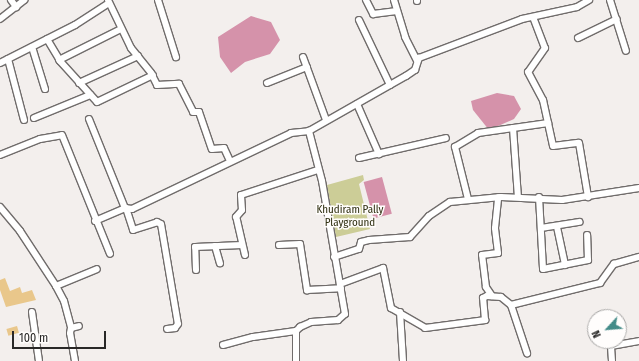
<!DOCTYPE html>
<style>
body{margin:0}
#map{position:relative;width:639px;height:361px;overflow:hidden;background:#f3efed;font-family:"Fira Sans Condensed",sans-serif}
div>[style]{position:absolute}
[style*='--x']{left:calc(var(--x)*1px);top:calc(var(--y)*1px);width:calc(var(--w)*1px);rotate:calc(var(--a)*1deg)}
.green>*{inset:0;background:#cccd97}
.water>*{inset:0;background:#d592aa;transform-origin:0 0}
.building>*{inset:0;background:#e9c78b;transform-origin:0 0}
.roads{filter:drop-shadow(1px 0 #706c6b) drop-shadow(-1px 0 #706c6b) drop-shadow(0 1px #706c6b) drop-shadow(0 -1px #706c6b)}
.minor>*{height:6px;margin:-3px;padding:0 3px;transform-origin:3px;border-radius:3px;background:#fff}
span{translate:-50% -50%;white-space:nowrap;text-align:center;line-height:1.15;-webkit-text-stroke:3px #fffdfc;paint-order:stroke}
.park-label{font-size:11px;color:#2f2f11}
.north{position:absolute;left:587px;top:309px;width:40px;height:40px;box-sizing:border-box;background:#fffdfc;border:1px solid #a9a8a7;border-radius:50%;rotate:244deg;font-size:11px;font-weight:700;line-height:16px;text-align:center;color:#292827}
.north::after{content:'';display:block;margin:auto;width:14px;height:18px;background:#438b88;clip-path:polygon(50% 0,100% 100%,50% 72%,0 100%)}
.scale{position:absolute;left:12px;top:331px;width:94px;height:18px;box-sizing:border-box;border:2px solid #292827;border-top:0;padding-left:5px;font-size:12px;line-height:14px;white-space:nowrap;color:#292827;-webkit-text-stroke:3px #fffdfc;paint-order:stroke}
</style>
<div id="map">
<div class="green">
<div style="clip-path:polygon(363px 175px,364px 180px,359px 184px,370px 229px,336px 237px,327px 185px)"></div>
</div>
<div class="water">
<div style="clip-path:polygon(251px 16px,271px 22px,280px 40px,270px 54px,245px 62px,231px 73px,220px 57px,218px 37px)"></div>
<div style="clip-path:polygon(497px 93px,514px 96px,521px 109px,514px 119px,489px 130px,473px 110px,471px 101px)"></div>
<div style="left:382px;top:177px;width:38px;height:19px;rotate:75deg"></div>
</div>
<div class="building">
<div style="clip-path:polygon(5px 278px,10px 291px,20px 287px,22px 293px,32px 290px,36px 300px,6px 307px,0 290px,0 280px)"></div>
<div style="left:17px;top:326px;width:7px;height:11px;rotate:74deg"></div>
</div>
<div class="roads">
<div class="minor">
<div style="--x:11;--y:0;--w:9;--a:54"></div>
<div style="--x:108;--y:0;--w:53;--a:64.4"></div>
<div style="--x:131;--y:48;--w:32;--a:51"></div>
<div style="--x:151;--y:73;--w:13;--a:63"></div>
<div style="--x:157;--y:85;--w:22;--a:-3"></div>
<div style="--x:179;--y:84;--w:31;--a:63"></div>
<div style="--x:193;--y:112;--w:6;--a:0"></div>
<div style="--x:199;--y:112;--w:39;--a:71"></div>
<div style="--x:212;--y:149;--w:12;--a:-5"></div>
<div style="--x:224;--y:148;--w:14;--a:65"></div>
<div style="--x:158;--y:0;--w:60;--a:72.5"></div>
<div style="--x:366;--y:0;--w:16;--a:63"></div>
<div style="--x:373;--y:14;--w:24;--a:-7"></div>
<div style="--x:394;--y:0;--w:39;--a:73"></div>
<div style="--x:405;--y:37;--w:27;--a:63"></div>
<div style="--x:417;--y:0;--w:1;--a:90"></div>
<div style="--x:610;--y:0;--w:53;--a:72.6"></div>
<div style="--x:533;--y:17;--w:33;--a:69"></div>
<div style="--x:545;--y:48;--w:29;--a:125"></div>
<div style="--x:528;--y:72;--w:32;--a:62"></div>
<div style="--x:543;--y:100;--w:47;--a:77.7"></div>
<div style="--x:553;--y:146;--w:26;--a:-7"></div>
<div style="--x:579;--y:143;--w:55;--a:80.5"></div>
<div style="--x:0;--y:19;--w:31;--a:-38"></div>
<div style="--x:359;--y:20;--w:72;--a:64.5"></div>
<div style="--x:578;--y:38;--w:43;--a:-26"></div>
<div style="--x:47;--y:39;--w:26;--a:59"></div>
<div style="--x:60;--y:61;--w:55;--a:47.9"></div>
<div style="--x:97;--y:102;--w:62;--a:-25.7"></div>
<div style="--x:32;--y:47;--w:44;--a:72.8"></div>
<div style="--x:303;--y:57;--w:67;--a:69.9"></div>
<div style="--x:8;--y:59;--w:63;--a:75.3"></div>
<div style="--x:59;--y:60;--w:69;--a:-26.6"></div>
<div style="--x:0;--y:63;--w:84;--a:-26.9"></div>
<div style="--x:75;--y:25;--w:40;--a:-32.9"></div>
<div style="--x:79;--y:83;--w:65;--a:-24.6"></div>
<div style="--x:267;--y:83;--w:43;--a:-21.8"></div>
<div style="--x:357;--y:104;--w:55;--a:66.3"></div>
<div style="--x:34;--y:118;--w:61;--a:-22.3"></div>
<div style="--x:89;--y:119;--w:96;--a:68"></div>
<div style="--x:513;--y:128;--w:69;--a:85.9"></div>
<div style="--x:0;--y:155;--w:43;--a:-21.8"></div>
<div style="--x:40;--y:139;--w:22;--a:-10"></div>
<div style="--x:62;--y:135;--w:128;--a:68"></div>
<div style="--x:359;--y:158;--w:89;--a:-12.9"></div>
<div style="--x:539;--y:197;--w:72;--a:86.8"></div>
<div style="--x:543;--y:269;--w:46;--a:-11.3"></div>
<div style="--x:588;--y:260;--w:25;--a:-92"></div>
<div style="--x:468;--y:199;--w:54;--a:-104"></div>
<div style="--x:455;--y:147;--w:27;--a:-31"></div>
<div style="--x:478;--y:133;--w:71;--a:-8.1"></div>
<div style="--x:0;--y:207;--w:31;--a:50"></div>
<div style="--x:20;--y:231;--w:66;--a:56.8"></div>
<div style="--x:56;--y:286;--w:44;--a:-22.5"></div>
<div style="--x:126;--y:208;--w:23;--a:72"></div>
<div style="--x:133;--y:230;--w:25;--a:-18"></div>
<div style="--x:157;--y:222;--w:4;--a:27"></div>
<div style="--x:161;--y:224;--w:101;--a:80.4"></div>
<div style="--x:178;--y:324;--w:5;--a:127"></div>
<div style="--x:175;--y:328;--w:8;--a:173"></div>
<div style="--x:95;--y:221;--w:33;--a:-23"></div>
<div style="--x:125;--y:208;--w:7;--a:8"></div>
<div style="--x:132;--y:209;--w:176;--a:-25.5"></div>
<div style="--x:291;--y:133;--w:18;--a:-6"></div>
<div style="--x:557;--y:227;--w:39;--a:78"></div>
<div style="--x:541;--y:228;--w:39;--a:-9"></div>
<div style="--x:279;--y:245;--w:21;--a:-3"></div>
<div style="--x:300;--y:244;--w:47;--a:81.3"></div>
<div style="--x:307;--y:290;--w:34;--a:-3"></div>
<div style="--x:215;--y:246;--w:18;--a:74"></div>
<div style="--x:245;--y:255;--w:39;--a:-103"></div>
<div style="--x:236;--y:217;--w:9;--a:-49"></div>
<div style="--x:242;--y:210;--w:15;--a:-94"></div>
<div style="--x:241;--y:195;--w:81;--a:-18"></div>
<div style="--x:334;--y:257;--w:26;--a:-18"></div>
<div style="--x:359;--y:249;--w:7;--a:-74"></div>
<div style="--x:361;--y:242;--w:8;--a:-14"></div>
<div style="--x:369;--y:240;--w:41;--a:-4.2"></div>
<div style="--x:410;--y:237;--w:28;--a:-48"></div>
<div style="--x:429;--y:216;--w:25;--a:-34"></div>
<div style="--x:450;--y:202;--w:51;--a:-5.6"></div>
<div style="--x:501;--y:197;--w:61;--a:2.8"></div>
<div style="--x:562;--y:200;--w:78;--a:-8.9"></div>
<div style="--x:196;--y:270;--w:23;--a:-92"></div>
<div style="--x:195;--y:247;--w:47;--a:-2.4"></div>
<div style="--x:340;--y:284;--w:46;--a:-20.4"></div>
<div style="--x:383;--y:268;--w:41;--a:78.7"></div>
<div style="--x:391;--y:308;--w:39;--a:30"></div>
<div style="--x:425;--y:328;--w:61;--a:-7.6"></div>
<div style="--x:485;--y:320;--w:22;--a:-95"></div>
<div style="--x:483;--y:298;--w:4;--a:-27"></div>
<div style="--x:487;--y:296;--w:14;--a:4"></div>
<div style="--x:501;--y:297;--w:13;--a:39"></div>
<div style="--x:511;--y:305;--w:92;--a:-13.9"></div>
<div style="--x:600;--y:283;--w:24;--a:-54"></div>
<div style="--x:614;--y:264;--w:26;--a:-16"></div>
<div style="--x:56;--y:286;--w:17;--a:62"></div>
<div style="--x:64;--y:301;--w:28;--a:75"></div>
<div style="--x:492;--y:296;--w:11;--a:-124"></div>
<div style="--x:486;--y:287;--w:32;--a:-97"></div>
<div style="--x:482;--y:255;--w:16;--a:-7"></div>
<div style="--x:498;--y:253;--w:25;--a:-97"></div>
<div style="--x:495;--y:228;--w:31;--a:-84"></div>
<div style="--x:511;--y:305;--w:51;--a:71.6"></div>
<div style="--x:32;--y:312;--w:49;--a:81.9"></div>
<div style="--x:400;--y:312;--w:49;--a:86.5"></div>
<div style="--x:223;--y:345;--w:31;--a:-15"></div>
<div style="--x:253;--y:337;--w:43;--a:-7.9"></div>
<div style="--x:75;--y:361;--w:28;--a:-100"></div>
<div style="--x:70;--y:333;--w:5;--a:-79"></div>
<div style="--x:71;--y:328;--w:8;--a:-14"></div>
<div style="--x:296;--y:361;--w:30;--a:-90"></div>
<div style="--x:296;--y:331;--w:6;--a:-45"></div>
<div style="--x:300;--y:327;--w:12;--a:-24"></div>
<div style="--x:311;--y:322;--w:27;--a:-4"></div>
<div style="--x:338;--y:320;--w:9;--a:-41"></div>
<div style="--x:345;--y:314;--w:135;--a:-99.8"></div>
<div style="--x:322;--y:181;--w:52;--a:-104.6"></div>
<div style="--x:309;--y:131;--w:112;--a:-29.6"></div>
<div style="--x:406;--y:76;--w:11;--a:-34"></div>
<div style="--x:415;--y:70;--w:13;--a:-72"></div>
<div style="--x:419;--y:58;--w:110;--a:-20.7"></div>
<div style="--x:522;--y:19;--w:56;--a:-12.3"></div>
<div style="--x:577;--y:7;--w:14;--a:-30"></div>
<div style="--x:612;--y:361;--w:15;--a:-94"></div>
<div style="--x:611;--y:346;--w:28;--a:-10"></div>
</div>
</div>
<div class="park-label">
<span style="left:350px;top:217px">Khudiram Pally<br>Playground</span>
</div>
<div class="north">N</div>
<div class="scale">100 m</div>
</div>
